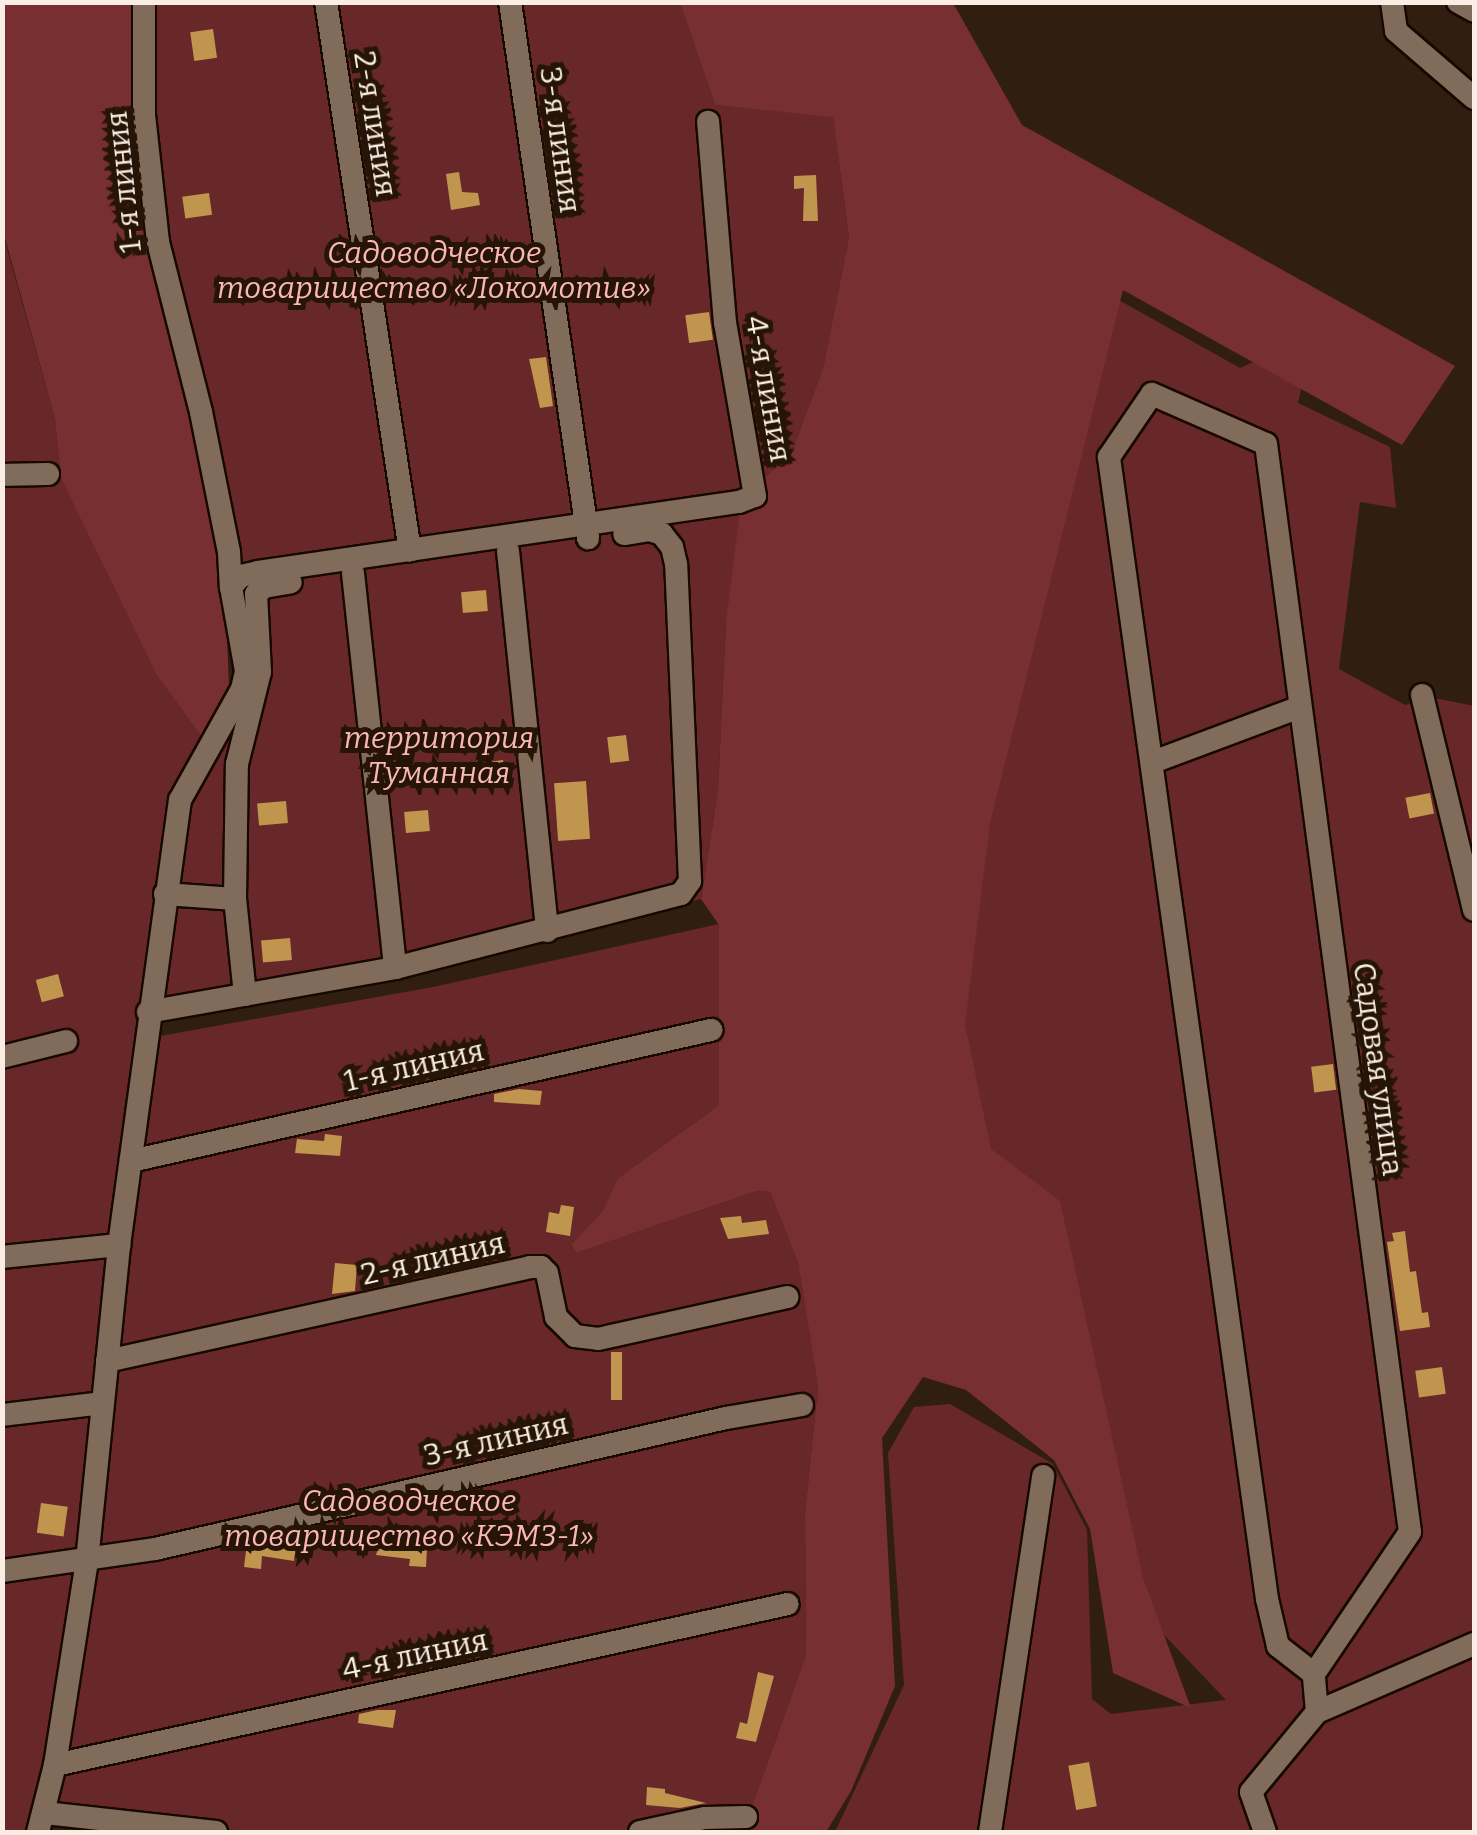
<!DOCTYPE html>
<meta charset="utf-8">
<style>
body{margin:0}
#map{position:relative;width:1477px;height:1835px;overflow:hidden;background:#301e10;font-family:Bitter,serif}
div>[style]{position:absolute}
[style*='--x']{left:calc(var(--x)*1px);top:calc(var(--y)*1px);width:calc(var(--w)*1px);rotate:calc(var(--a)*1deg)}
.green>*{inset:0;background:#68282a}
.forest>*{inset:0;background:#782f31}
.building>*{inset:0;background:#c0954e;transform-origin:0 0}
.roads{filter:drop-shadow(2px 0 #170800) drop-shadow(-2px 0 #170800) drop-shadow(0 2px #170800) drop-shadow(0 -2px #170800)}
.minor>*{height:22px;margin:-11px;padding:0 11px;transform-origin:11px;border-radius:11px;background:#816b5b}
span{translate:-50% -50%;white-space:nowrap;text-align:center;line-height:1.15;-webkit-text-stroke:10px #261507;paint-order:stroke}
.street-label{font-size:30px;color:#faeee4}
.park-label{font-size:30px;color:#fbb7b5;font-style:italic}
.frame{position:absolute;inset:0;border:5px solid #faeee4;pointer-events:none}
</style>
<div id="map">
<div class="green">
<div style="clip-path:polygon(134px 3px,680px 3px,715px 105px,833px 116px,849px 237px,823px 368px,791px 456px,742px 497px,224px 568px,149px 223px)"></div>
<div style="clip-path:polygon(2px 231px,55px 419px,61px 479px,157px 676px,201px 736px,173px 811px,82px 1558px,2px 1568px)"></div>
<div style="clip-path:polygon(1092px 285px,1240px 368px,1273px 353px,1302px 385px,1298px 403px,1390px 447px,1396px 508px,1360px 502px,1339px 669px,1405px 705px,1430px 697px,1474px 706px,1474px 839px,1461px 888px,1474px 900px,1474px 1832px,835px 1832px,904px 1685px,888px 1453px,914px 1407px,950px 1404px,1053px 1464px,1087px 1530px,1092px 1699px,1111px 1714px,1226px 1700px,1125px 1594px,972px 1153px,955px 1024px,970px 828px)"></div>
<div style="clip-path:polygon(743px 505px,726px 620px,718px 790px,701px 899px,436px 965px,149px 1020px,182px 809px,253px 677px,245px 592px,254px 581px)"></div>
<div style="clip-path:polygon(719px 924px,719px 1105px,618px 1178px,602px 1212px,571px 1246px,576px 1253px,757px 1191px,770px 1192px,798px 1263px,818px 1387px,805px 1513px,806px 1655px,751px 1809px,716px 1810px,618px 1832px,251px 1832px,52px 1809px,149px 1038px,433px 987px)"></div>
<div style="clip-path:polygon(81px 1567px,31px 1832px,3px 1832px,3px 1573px)"></div>
</div>
<div class="forest">
<div style="clip-path:polygon(2px 3px,134px 3px,149px 223px,224px 568px,229px 686px,201px 736px,157px 676px,61px 479px,55px 419px,3px 231px)"></div>
<div style="clip-path:polygon(680px 3px,953px 3px,1022px 125px,1455px 366px,1402px 445px,1123px 290px,990px 823px,965px 1025px,991px 1149px,1060px 1201px,1143px 1578px,1191px 1708px,1113px 1673px,1090px 1529px,1054px 1460px,966px 1390px,923px 1377px,882px 1438px,895px 1686px,851px 1791px,826px 1832px,748px 1832px,751px 1809px,806px 1655px,805px 1513px,818px 1387px,798px 1263px,770px 1192px,757px 1191px,576px 1253px,571px 1245px,602px 1212px,618px 1178px,719px 1105px,719px 925px,701px 899px,718px 790px,726px 620px,742px 497px,791px 455px,823px 368px,849px 237px,833px 117px,715px 105px)"></div>
</div>
<div class="building">
<div style="left:213px;top:29px;width:29px;height:23px;rotate:82deg"></div>
<div style="clip-path:polygon(459px 172px,462px 192px,478px 193px,480px 205px,451px 210px,446px 174px)"></div>
<div style="clip-path:polygon(816px 175px,818px 221px,803px 221px,804px 188px,794px 189px,794px 176px)"></div>
<div style="left:209px;top:193px;width:22px;height:27px;rotate:82deg"></div>
<div style="left:709px;top:312px;width:28px;height:24px;rotate:82deg"></div>
<div style="clip-path:polygon(546px 357px,553px 406px,540px 408px,529px 359px)"></div>
<div style="left:486px;top:590px;width:21px;height:25px;rotate:85deg"></div>
<div style="left:626px;top:735px;width:26px;height:19px;rotate:83deg"></div>
<div style="left:503px;top:760px;width:21px;height:25px;rotate:82deg"></div>
<div style="left:586px;top:781px;width:58px;height:32px;rotate:86deg"></div>
<div style="left:1430px;top:793px;width:21px;height:25px;rotate:79deg"></div>
<div style="left:286px;top:801px;width:22px;height:29px;rotate:85deg"></div>
<div style="left:428px;top:810px;width:21px;height:24px;rotate:85deg"></div>
<div style="left:290px;top:938px;width:22px;height:29px;rotate:85deg"></div>
<div style="left:58px;top:974px;width:23px;height:23px;rotate:75deg"></div>
<div style="left:1333px;top:1064px;width:26px;height:22px;rotate:83deg"></div>
<div style="clip-path:polygon(519px 1089px,542px 1091px,540px 1105px,494px 1102px,494px 1094px)"></div>
<div style="clip-path:polygon(325px 1134px,342px 1136px,340px 1156px,295px 1153px,297px 1139px,324px 1141px)"></div>
<div style="clip-path:polygon(561px 1205px,574px 1207px,570px 1236px,546px 1232px,549px 1212px,559px 1214px)"></div>
<div style="clip-path:polygon(741px 1216px,742px 1223px,766px 1220px,769px 1234px,728px 1239px,720px 1218px)"></div>
<div style="clip-path:polygon(1405px 1231px,1410px 1272px,1416px 1271px,1422px 1313px,1428px 1312px,1430px 1327px,1400px 1331px,1387px 1242px,1394px 1241px,1392px 1233px)"></div>
<div style="clip-path:polygon(335px 1263px,357px 1265px,355px 1291px,332px 1294px)"></div>
<div style="left:611px;top:1352px;width:11px;height:48px"></div>
<div style="left:1442px;top:1367px;width:27px;height:27px;rotate:82deg"></div>
<div style="left:41px;top:1503px;width:27px;height:30px;rotate:8deg"></div>
<div style="clip-path:polygon(281px 1537px,297px 1539px,294px 1561px,262px 1556px,261px 1569px,244px 1567px,247px 1543px,280px 1543px)"></div>
<div style="clip-path:polygon(381px 1538px,396px 1539px,396px 1545px,427px 1548px,426px 1567px,409px 1566px,410px 1559px,376px 1555px)"></div>
<div style="clip-path:polygon(758px 1672px,774px 1676px,756px 1742px,736px 1738px,740px 1722px,747px 1724px)"></div>
<div style="clip-path:polygon(377px 1710px,396px 1710px,393px 1728px,358px 1723px,359px 1714px)"></div>
<div style="left:1089px;top:1762px;width:45px;height:21px;rotate:80deg"></div>
<div style="clip-path:polygon(647px 1787px,665px 1789px,665px 1793px,706px 1803px,680px 1808px,646px 1805px)"></div>
</div>
<div class="roads">
<div class="minor">
<div style="--x:144;--y:2;--w:113;--a:90"></div>
<div style="--x:144;--y:115;--w:128;--a:83.7"></div>
<div style="--x:158;--y:242;--w:175;--a:75.8"></div>
<div style="--x:201;--y:412;--w:143;--a:78.7"></div>
<div style="--x:229;--y:552;--w:35;--a:87"></div>
<div style="--x:326;--y:2;--w:555;--a:81.3"></div>
<div style="--x:510;--y:2;--w:542;--a:81.72"></div>
<div style="--x:1392;--y:2;--w:29;--a:82"></div>
<div style="--x:1396;--y:31;--w:103;--a:40.7"></div>
<div style="--x:1458;--y:2;--w:18;--a:29"></div>
<div style="--x:1152;--y:394;--w:124;--a:23.7"></div>
<div style="--x:1266;--y:444;--w:1097;--a:82.46"></div>
<div style="--x:1410;--y:1532;--w:171;--a:124.1"></div>
<div style="--x:1314;--y:1674;--w:46;--a:-142.1"></div>
<div style="--x:1278;--y:1646;--w:48;--a:-103.2"></div>
<div style="--x:1267;--y:1599;--w:1153;--a:-97.88"></div>
<div style="--x:1109;--y:457;--w:76;--a:-55.7"></div>
<div style="--x:2;--y:475;--w:46;--a:-1.2"></div>
<div style="--x:508;--y:551;--w:382;--a:84.1"></div>
<div style="--x:353;--y:573;--w:397;--a:83.9"></div>
<div style="--x:1422;--y:695;--w:221;--a:76.4"></div>
<div style="--x:1153;--y:762;--w:157;--a:-20.5"></div>
<div style="--x:165;--y:894;--w:70;--a:4.1"></div>
<div style="--x:245;--y:995;--w:97;--a:-95.9"></div>
<div style="--x:235;--y:899;--w:135;--a:-89.2"></div>
<div style="--x:237;--y:764;--w:95;--a:-76"></div>
<div style="--x:260;--y:672;--w:78;--a:-92.9"></div>
<div style="--x:256;--y:594;--w:11;--a:-41"></div>
<div style="--x:264;--y:587;--w:27;--a:-10"></div>
<div style="--x:148;--y:1012;--w:251;--a:-10.1"></div>
<div style="--x:395;--y:968;--w:295;--a:-14.5"></div>
<div style="--x:681;--y:894;--w:16;--a:-55"></div>
<div style="--x:690;--y:881;--w:317;--a:-92.5"></div>
<div style="--x:676;--y:564;--w:17;--a:-103"></div>
<div style="--x:672;--y:547;--w:16;--a:-128"></div>
<div style="--x:662;--y:534;--w:13;--a:-162"></div>
<div style="--x:650;--y:530;--w:26;--a:171"></div>
<div style="--x:2;--y:1057;--w:66;--a:-14"></div>
<div style="--x:131;--y:1161;--w:595;--a:-12.73"></div>
<div style="--x:2;--y:1257;--w:118;--a:-5.9"></div>
<div style="--x:107;--y:1361;--w:433;--a:-12.5"></div>
<div style="--x:530;--y:1267;--w:11;--a:0"></div>
<div style="--x:541;--y:1267;--w:8;--a:45"></div>
<div style="--x:547;--y:1273;--w:45;--a:78.4"></div>
<div style="--x:556;--y:1317;--w:27;--a:45"></div>
<div style="--x:575;--y:1336;--w:23;--a:7"></div>
<div style="--x:598;--y:1339;--w:194;--a:-12.5"></div>
<div style="--x:2;--y:1415;--w:101;--a:-6.8"></div>
<div style="--x:2;--y:1571;--w:155;--a:-8.2"></div>
<div style="--x:155;--y:1549;--w:586;--a:-12.92"></div>
<div style="--x:726;--y:1418;--w:77;--a:-9.7"></div>
<div style="--x:1317;--y:1712;--w:171;--a:-23.4"></div>
<div style="--x:55;--y:1765;--w:750;--a:-12.39"></div>
<div style="--x:45;--y:1813;--w:172;--a:6.3"></div>
<div style="--x:38;--y:1832;--w:69;--a:-75.8"></div>
<div style="--x:55;--y:1765;--w:206;--a:-81.1"></div>
<div style="--x:87;--y:1561;--w:318;--a:-84.2"></div>
<div style="--x:119;--y:1245;--w:449;--a:-82.2"></div>
<div style="--x:180;--y:800;--w:127;--a:-60.8"></div>
<div style="--x:242;--y:689;--w:18;--a:-77"></div>
<div style="--x:246;--y:671;--w:85;--a:-100.1"></div>
<div style="--x:231;--y:587;--w:15;--a:-48"></div>
<div style="--x:241;--y:576;--w:17;--a:-13"></div>
<div style="--x:258;--y:572;--w:486;--a:-8.3"></div>
<div style="--x:739;--y:502;--w:17;--a:-21"></div>
<div style="--x:755;--y:496;--w:176;--a:-99.8"></div>
<div style="--x:725;--y:323;--w:202;--a:-94.8"></div>
<div style="--x:640;--y:1832;--w:66;--a:-12.2"></div>
<div style="--x:705;--y:1818;--w:41;--a:-1.4"></div>
<div style="--x:990;--y:1832;--w:360;--a:-81.5"></div>
<div style="--x:1265;--y:1832;--w:42;--a:-109.3"></div>
<div style="--x:1251;--y:1792;--w:104;--a:-50.5"></div>
<div style="--x:1317;--y:1712;--w:38;--a:-95"></div>
</div>
</div>
<div class="street-label">
<span style="left:375px;top:124px;rotate:81deg">2-я линия</span>
<span style="left:560px;top:140px;rotate:82deg">3-я линия</span>
<span style="left:124px;top:182px;rotate:-96deg">1-я линия</span>
<span style="left:768px;top:389px;rotate:80deg">4-я линия</span>
<span style="left:414px;top:1066px;rotate:-13deg">1-я линия</span>
<span style="left:1378px;top:1069px;rotate:82deg">Садовая улица</span>
<span style="left:433px;top:1259px;rotate:-13deg">2-я линия</span>
<span style="left:496px;top:1440px;rotate:-13deg">3-я линия</span>
<span style="left:415px;top:1655px;rotate:-12deg">4-я линия</span>
</div>
<div class="park-label">
<span style="left:434px;top:270px">Садоводческое<br>товарищество «Локомотив»</span>
<span style="left:439px;top:755px">территория<br>Туманная</span>
<span style="left:409px;top:1518px">Садоводческое<br>товарищество «КЭМЗ-1»</span>
</div>
<div class="frame"></div>
</div>
